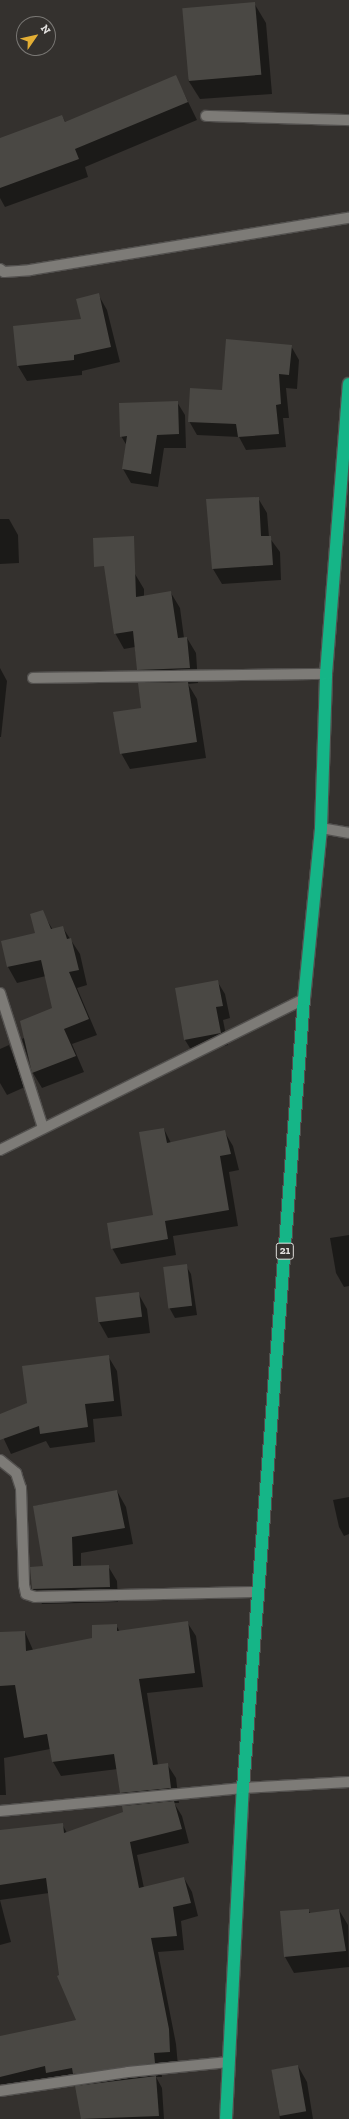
<!DOCTYPE html>
<style>
body{margin:0}
#map{position:relative;width:349px;height:2119px;overflow:hidden;background:#34312e;font-family:"Zilla Slab",serif}
div>[style]{position:absolute}
[style*='--x']{left:calc(var(--x)*1px);top:calc(var(--y)*1px);width:calc(var(--w)*1px);rotate:calc(var(--a)*1deg)}
.shadow>*{inset:0;background:#0007}
.building>*{inset:0;background:#4a4844;transform-origin:0 0}
.roads{filter:drop-shadow(1px 0 #52504e) drop-shadow(-1px 0 #52504e) drop-shadow(0 1px #52504e) drop-shadow(0 -1px #52504e)}
.lane>*{height:10px;margin:-5px;padding:0 5px;transform-origin:5px;border-radius:5px;background:#7d7b77}
.street>*{height:10px;margin:-5px;padding:0 5px;transform-origin:5px;border-radius:5px;background:#7d7b77}
.highway>*{height:12px;margin:-6px;padding:0 6px;transform-origin:6px;border-radius:6px;background:#15b587}
span{translate:-50% -50%;white-space:nowrap;text-align:center;line-height:1.15;-webkit-text-stroke:3.5px #34312e;paint-order:stroke}
.shield-label span{padding:1px 3px;background:#34312e;border:1px solid;border-radius:3px;-webkit-text-stroke-width:0}
.shield-label{font-size:11px;color:#e1dfdd;font-weight:700}
.north{position:absolute;left:16px;top:16px;width:40px;height:40px;box-sizing:border-box;background:#34312e;border:1px solid #797774;border-radius:50%;rotate:56deg;font-size:11px;font-weight:700;line-height:16px;text-align:center;color:#e1dfdd}
.north::after{content:'';display:block;margin:auto;width:14px;height:18px;background:#e3ae34;clip-path:polygon(50% 0,100% 100%,50% 72%,0 100%)}
</style>
<div id="map">
<div class="shadow">
<div style="clip-path:polygon(254px 3px,266px 23px,272px 94px,200px 99px,188px 80px)"></div>
<div style="clip-path:polygon(176px 77px,197px 120px,85px 167px,88px 177px,5px 207px,0 198px,0 139px,62px 116px,66px 123px)"></div>
<div style="clip-path:polygon(98px 294px,107px 310px,120px 362px,82px 371px,82px 375px,27px 381px,18px 366px,83px 320px)"></div>
<div style="clip-path:polygon(291px 346px,299px 360px,297px 389px,286px 388px,289px 418px,283px 418px,286px 447px,246px 450px,239px 437px,197px 435px,189px 421px,223px 391px)"></div>
<div style="clip-path:polygon(177px 402px,185px 415px,186px 448px,164px 448px,158px 487px,131px 483px,123px 469px,127px 446px,121px 436px)"></div>
<div style="clip-path:polygon(258px 498px,267px 513px,269px 537px,280px 552px,281px 580px,222px 584px,213px 569px)"></div>
<div style="clip-path:polygon(0 519px,9px 519px,18px 535px,19px 563px,0 564px)"></div>
<div style="clip-path:polygon(135px 574px,144px 589px,144px 596px,171px 593px,180px 608px,184px 638px,187px 638px,196px 653px,198px 683px,188px 684px,197px 699px,206px 758px,130px 769px,121px 753px,142px 709px,146px 684px,138px 670px,135px 647px,124px 649px,115px 633px)"></div>
<div style="clip-path:polygon(0 668px,7px 681px,1px 737px,0 737px)"></div>
<div style="clip-path:polygon(42px 912px,53px 930px,63px 928px,80px 954px,87px 985px,77px 988px,97px 1035px,72px 1044px,84px 1072px,42px 1088px,33px 1073px,22px 1039px,30px 1035px,53px 1009px,46px 976px,17px 983px,8px 967px,2px 942px,36px 934px)"></div>
<div style="clip-path:polygon(217px 981px,225px 994px,230px 1018px,223px 1020px,228px 1045px,193px 1053px,185px 1040px,176px 989px)"></div>
<div style="clip-path:polygon(9px 1045px,25px 1087px,7px 1095px,0 1083px,0 1049px)"></div>
<div style="clip-path:polygon(164px 1129px,171px 1143px,224px 1131px,233px 1146px,239px 1170px,229px 1172px,238px 1226px,173px 1236px,176px 1255px,121px 1264px,112px 1248px,154px 1216px)"></div>
<div style="clip-path:polygon(349px 1235px,349px 1286px,344px 1287px,336px 1273px,330px 1238px)"></div>
<div style="clip-path:polygon(186px 1266px,191px 1274px,197px 1315px,175px 1318px,170px 1309px,164px 1268px)"></div>
<div style="clip-path:polygon(138px 1293px,147px 1309px,150px 1333px,108px 1338px,99px 1322px,96px 1298px)"></div>
<div style="clip-path:polygon(108px 1356px,117px 1371px,122px 1416px,93px 1419px,95px 1442px,50px 1448px,46px 1441px,11px 1454px,0 1431px,0 1415px,28px 1403px)"></div>
<div style="clip-path:polygon(117px 1491px,126px 1507px,133px 1544px,81px 1553px,81px 1566px,108px 1566px,117px 1581px,118px 1602px,42px 1604px,33px 1589px,44px 1567px,34px 1506px)"></div>
<div style="clip-path:polygon(349px 1497px,349px 1534px,344px 1536px,339px 1527px,333px 1500px)"></div>
<div style="clip-path:polygon(187px 1622px,196px 1636px,203px 1687px,147px 1693px,158px 1765px,167px 1764px,176px 1778px,179px 1803px,174px 1803px,182px 1816px,189px 1843px,137px 1855px,144px 1888px,184px 1878px,192px 1892px,198px 1916px,181px 1921px,184px 1950px,158px 1952px,176px 2044px,178px 2066px,161px 2067px,162px 2077px,156px 2077px,162px 2088px,164px 2119px,82px 2119px,76px 2087px,81px 2087px,79px 2082px,0 2093px,0 2037px,77px 2021px,61px 1975px,49px 1893px,0 1900px,0 1839px,62px 1824px,67px 1833px,124px 1813px,129px 1806px,121px 1793px,118px 1769px,61px 1776px,53px 1762px,50px 1749px,4px 1758px,6px 1795px,0 1795px,0 1633px,25px 1632px,33px 1650px,94px 1639px,116px 1625px,120px 1632px)"></div>
<div style="clip-path:polygon(0 1900px,11px 1942px,0 1945px)"></div>
<div style="clip-path:polygon(308px 1910px,311px 1914px,339px 1910px,348px 1925px,349px 1967px,294px 1973px,285px 1957px,281px 1912px)"></div>
<div style="clip-path:polygon(298px 2066px,307px 2082px,313px 2119px,280px 2119px,272px 2070px)"></div>
</div>
<div class="building">
<div style="left:255px;top:2px;width:73px;height:73px;rotate:85deg"></div>
<div style="clip-path:polygon(176px 75px,188px 102px,75px 149px,79px 159px,0 188px,0 138px,62px 115px,65px 122px)"></div>
<div style="clip-path:polygon(99px 293px,111px 347px,74px 355px,74px 360px,17px 366px,13px 326px,81px 319px,76px 299px)"></div>
<div style="clip-path:polygon(226px 339px,292px 345px,289px 375px,279px 374px,281px 404px,276px 405px,279px 434px,238px 437px,236px 424px,188px 422px,190px 388px,222px 390px)"></div>
<div style="clip-path:polygon(178px 401px,179px 434px,157px 435px,151px 474px,122px 469px,127px 436px,120px 437px,119px 403px)"></div>
<div style="clip-path:polygon(259px 497px,261px 536px,271px 536px,273px 565px,212px 569px,206px 499px)"></div>
<div style="clip-path:polygon(134px 536px,136px 597px,171px 591px,178px 638px,187px 637px,190px 668px,137px 670px,133px 631px,114px 634px,104px 566px,94px 567px,93px 538px)"></div>
<div style="clip-path:polygon(188px 682px,197px 742px,120px 754px,113px 712px,141px 708px,138px 683px)"></div>
<div style="clip-path:polygon(43px 910px,51px 929px,63px 926px,67px 939px,71px 938px,79px 970px,69px 972px,89px 1019px,64px 1029px,76px 1056px,32px 1073px,20px 1021px,52px 1008px,41px 960px,7px 967px,1px 941px,35px 933px,30px 914px)"></div>
<div style="clip-path:polygon(218px 980px,223px 1006px,216px 1007px,221px 1033px,184px 1040px,175px 988px)"></div>
<div style="clip-path:polygon(164px 1128px,167px 1143px,225px 1130px,231px 1154px,220px 1156px,229px 1210px,165px 1221px,168px 1239px,111px 1249px,107px 1223px,153px 1215px,139px 1132px)"></div>
<div style="left:187px;top:1264px;width:42px;height:24px;rotate:83deg"></div>
<div style="left:139px;top:1292px;width:25px;height:44px;rotate:83deg"></div>
<div style="clip-path:polygon(109px 1355px,114px 1401px,85px 1404px,88px 1427px,40px 1434px,39px 1426px,0 1440px,0 1414px,27px 1403px,22px 1366px)"></div>
<div style="clip-path:polygon(117px 1490px,125px 1528px,72px 1537px,73px 1566px,109px 1565px,110px 1587px,32px 1589px,30px 1567px,43px 1566px,33px 1506px)"></div>
<div style="clip-path:polygon(188px 1621px,195px 1673px,139px 1679px,153px 1765px,168px 1763px,171px 1788px,120px 1793px,114px 1754px,52px 1762px,47px 1734px,24px 1738px,15px 1685px,0 1686px,0 1632px,25px 1631px,26px 1651px,92px 1638px,92px 1625px,117px 1624px,117px 1631px)"></div>
<div style="clip-path:polygon(174px 1801px,182px 1829px,130px 1842px,139px 1888px,184px 1877px,191px 1903px,173px 1907px,177px 1936px,151px 1938px,169px 2029px,170px 2052px,154px 2053px,155px 2063px,73px 2074px,72px 2068px,46px 2073px,45px 2066px,0 2077px,0 2036px,76px 2020px,57px 1976px,59px 1975px,46px 1878px,0 1885px,0 1830px,63px 1823px,64px 1833px,123px 1812px,122px 1806px)"></div>
<div style="clip-path:polygon(309px 1909px,309px 1913px,339px 1909px,346px 1951px,284px 1957px,280px 1911px)"></div>
<div style="left:298px;top:2065px;width:47px;height:27px;rotate:80deg"></div>
<div style="clip-path:polygon(156px 2076px,159px 2116px,81px 2119px,75px 2086px)"></div>
</div>
<div class="roads">
<div class="lane">
<div style="--x:243;--y:1788;--w:106;--a:-3.2"></div>
</div>
<div class="street">
<div style="--x:206;--y:116;--w:143;--a:1.6"></div>
<div style="--x:0;--y:269;--w:5;--a:37"></div>
<div style="--x:4;--y:272;--w:26;--a:-4"></div>
<div style="--x:30;--y:270;--w:323;--a:-9.3"></div>
<div style="--x:33;--y:678;--w:293;--a:-0.8"></div>
<div style="--x:321;--y:828;--w:28;--a:10"></div>
<div style="--x:0;--y:993;--w:142;--a:72.3"></div>
<div style="--x:0;--y:1150;--w:339;--a:-26.4"></div>
<div style="--x:0;--y:1460;--w:21;--a:39"></div>
<div style="--x:16;--y:1473;--w:16;--a:72"></div>
<div style="--x:21;--y:1488;--w:97;--a:88.2"></div>
<div style="--x:24;--y:1585;--w:9;--a:77"></div>
<div style="--x:26;--y:1594;--w:9;--a:18"></div>
<div style="--x:35;--y:1597;--w:224;--a:-1.3"></div>
<div style="--x:0;--y:1811;--w:244;--a:-5.4"></div>
<div style="--x:0;--y:2091;--w:129;--a:-8.4"></div>
<div style="--x:128;--y:2072;--w:101;--a:-5.7"></div>
</div>
<div class="highway">
<div style="--x:226;--y:2119;--w:331;--a:-87.1"></div>
<div style="--x:243;--y:1788;--w:791;--a:-85.58"></div>
<div style="--x:304;--y:999;--w:172;--a:-84.3"></div>
<div style="--x:321;--y:828;--w:154;--a:-88.1"></div>
<div style="--x:326;--y:674;--w:291;--a:-85.5"></div>
</div>
</div>
<div class="shield-label">
<span style="left:285px;top:1251px">21</span>
</div>
<div class="north">N</div>
</div>
